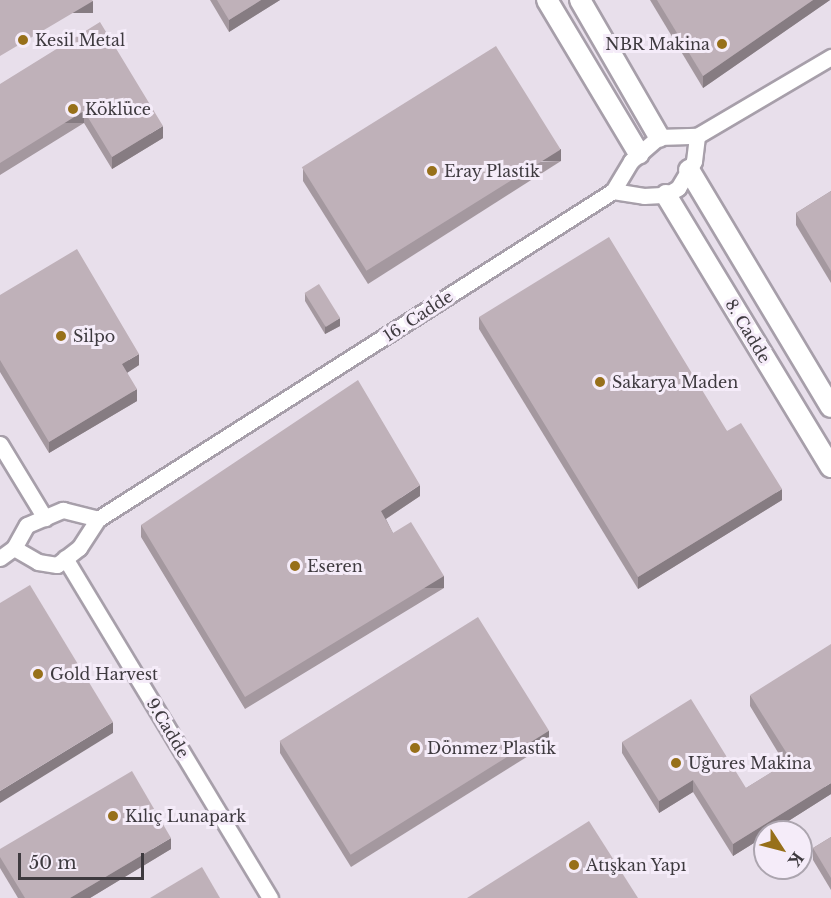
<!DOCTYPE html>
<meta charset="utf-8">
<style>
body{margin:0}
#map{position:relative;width:831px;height:898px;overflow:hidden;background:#e8dfeb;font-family:"Libre Baskerville",serif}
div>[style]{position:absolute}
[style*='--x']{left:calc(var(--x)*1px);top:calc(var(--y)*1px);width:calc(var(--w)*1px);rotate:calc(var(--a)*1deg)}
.roads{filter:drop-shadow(2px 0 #a79faa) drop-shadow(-2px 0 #a79faa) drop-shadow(0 2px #a79faa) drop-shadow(0 -2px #a79faa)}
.street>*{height:15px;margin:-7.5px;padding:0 7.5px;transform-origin:7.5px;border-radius:7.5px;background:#fff}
.secondary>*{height:20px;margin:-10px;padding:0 10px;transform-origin:10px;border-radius:10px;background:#fff}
.wall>*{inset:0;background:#a4989f}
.shaded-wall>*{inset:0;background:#867c82;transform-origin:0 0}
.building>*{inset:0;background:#bfb1b9;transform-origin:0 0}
.dots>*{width:16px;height:16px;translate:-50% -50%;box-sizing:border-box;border:3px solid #f5ecf9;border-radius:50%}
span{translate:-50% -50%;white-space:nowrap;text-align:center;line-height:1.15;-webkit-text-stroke:6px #f5ecf9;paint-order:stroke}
.poi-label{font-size:16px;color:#3e3a3f}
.left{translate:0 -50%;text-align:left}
.right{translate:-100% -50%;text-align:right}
.street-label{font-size:16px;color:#3e3a3f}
.north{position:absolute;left:753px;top:820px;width:60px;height:60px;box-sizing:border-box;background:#f5ecf9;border:2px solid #aca5af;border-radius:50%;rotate:126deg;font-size:16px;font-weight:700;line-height:24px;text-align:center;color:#3e3a3f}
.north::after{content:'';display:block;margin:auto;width:21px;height:27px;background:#97701a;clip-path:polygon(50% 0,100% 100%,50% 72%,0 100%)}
.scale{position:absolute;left:18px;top:853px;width:126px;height:27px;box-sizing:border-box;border:3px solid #3e3a3f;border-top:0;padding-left:8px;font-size:18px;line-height:21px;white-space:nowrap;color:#3e3a3f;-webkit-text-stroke:4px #f5ecf9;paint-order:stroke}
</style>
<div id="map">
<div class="roads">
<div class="street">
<div style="--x:613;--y:191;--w:31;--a:9"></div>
<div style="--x:644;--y:196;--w:22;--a:-3"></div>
<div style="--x:666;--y:195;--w:14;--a:-30"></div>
<div style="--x:678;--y:188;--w:31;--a:-59"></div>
<div style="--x:694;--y:161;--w:25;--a:-83"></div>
<div style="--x:0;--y:444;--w:87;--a:58.7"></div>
<div style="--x:14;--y:548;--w:28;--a:30"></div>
<div style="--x:38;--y:562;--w:19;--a:9"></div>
<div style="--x:57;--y:565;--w:28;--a:-38"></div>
<div style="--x:79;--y:548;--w:35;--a:-57"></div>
<div style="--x:0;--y:558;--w:17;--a:-36"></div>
<div style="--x:14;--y:548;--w:26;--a:-61"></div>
<div style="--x:27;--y:525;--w:39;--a:-23"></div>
<div style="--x:63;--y:510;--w:36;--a:14"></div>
<div style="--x:98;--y:519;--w:611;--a:-32.49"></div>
<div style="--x:613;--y:191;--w:35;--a:-59"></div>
<div style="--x:631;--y:161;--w:37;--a:-41"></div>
<div style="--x:659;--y:137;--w:38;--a:-2"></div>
<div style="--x:697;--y:136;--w:156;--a:-30.5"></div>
<div style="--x:65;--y:558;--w:397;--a:58.9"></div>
</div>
<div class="secondary">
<div style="--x:547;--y:0;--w:179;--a:59.1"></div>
<div style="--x:580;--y:0;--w:158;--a:60"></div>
<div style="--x:689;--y:170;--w:276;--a:59.1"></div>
<div style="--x:666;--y:195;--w:318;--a:58.8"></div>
</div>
</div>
<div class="wall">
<div style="clip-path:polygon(210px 0,280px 0,229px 32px)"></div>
<div style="clip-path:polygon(650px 0,830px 0,703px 88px)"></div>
<div style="clip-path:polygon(0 84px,163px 138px,112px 169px,84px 123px,0 175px)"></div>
<div style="clip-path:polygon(561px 161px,368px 284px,303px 181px,303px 169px)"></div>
<div style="clip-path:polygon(831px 191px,831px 283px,796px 225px,796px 213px)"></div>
<div style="clip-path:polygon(305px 293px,340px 326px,325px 334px,305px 301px)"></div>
<div style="clip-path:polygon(0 295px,139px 365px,127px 373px,137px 401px,49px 453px,0 372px)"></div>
<div style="clip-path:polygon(479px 317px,727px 431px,782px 500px,638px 589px,479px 329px)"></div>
<div style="clip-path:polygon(420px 496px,386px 519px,393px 533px,444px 588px,245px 709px,141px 537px,141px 525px)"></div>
<div style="clip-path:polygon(750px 695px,831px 794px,771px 832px,765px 832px,765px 836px,733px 856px,693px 792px,659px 813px,622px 753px,622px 742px,746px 788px,785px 764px,750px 706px)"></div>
<div style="clip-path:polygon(280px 742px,549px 743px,351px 867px,280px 753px)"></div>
<div style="clip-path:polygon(831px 837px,831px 890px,813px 860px,813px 848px)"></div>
<div style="clip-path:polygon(0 849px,171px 849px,90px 898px,18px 898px,0 868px)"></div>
</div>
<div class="shaded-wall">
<div style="clip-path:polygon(261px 0,280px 0,229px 32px,229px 20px)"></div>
<div style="clip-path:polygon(813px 0,830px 0,703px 88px,703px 76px)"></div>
<div style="left:93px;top:1px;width:12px;height:108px;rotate:90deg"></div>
<div style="left:84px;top:111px;width:12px;height:99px;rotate:90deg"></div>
<div style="clip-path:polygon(163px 126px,163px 138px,112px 169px,112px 157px)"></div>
<div style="left:561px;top:149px;width:12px;height:229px;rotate:90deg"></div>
<div style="clip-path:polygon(340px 318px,340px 326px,325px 334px,325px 326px)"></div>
<div style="clip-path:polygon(139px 354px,139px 365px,122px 376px,122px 364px)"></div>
<div style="clip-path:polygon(137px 389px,137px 401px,49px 453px,49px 442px)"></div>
<div style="clip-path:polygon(420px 485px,420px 496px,381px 522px,381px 511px)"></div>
<div style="clip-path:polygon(782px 489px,782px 500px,638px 589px,638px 577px)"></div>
<div style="left:444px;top:576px;width:12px;height:233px;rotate:90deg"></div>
<div style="clip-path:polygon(113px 722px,113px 733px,0 803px,0 791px)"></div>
<div style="left:549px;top:731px;width:12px;height:234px;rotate:90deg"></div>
<div style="clip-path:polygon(693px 780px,693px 792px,659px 813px,659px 801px)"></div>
<div style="clip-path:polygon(831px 783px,831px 794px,771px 832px,765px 832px,765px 836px,733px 856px,733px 844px)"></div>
<div style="clip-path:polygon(171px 838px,171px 849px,90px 898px,70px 898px)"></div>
</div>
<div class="building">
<div style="clip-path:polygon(0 0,92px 0,93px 1px,0 56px)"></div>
<div style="clip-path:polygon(217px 0,261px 0,229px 20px)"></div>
<div style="clip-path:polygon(657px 0,813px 0,703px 76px)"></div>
<div style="clip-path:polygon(100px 22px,163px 126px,112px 157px,84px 111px,0 163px,0 84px)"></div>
<div style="left:496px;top:46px;width:122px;height:229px;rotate:58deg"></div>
<div style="clip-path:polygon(831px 191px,831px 271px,796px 213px)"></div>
<div style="clip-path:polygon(609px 237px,727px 431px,741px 423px,782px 489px,638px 577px,479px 317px)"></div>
<div style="clip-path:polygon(77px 249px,139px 354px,122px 364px,137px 389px,49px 442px,0 360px,0 295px)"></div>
<div style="left:319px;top:284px;width:40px;height:17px;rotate:58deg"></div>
<div style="clip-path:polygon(358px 380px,420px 485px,381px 511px,393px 533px,411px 522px,444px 576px,245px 697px,141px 525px)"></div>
<div style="clip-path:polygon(30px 585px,113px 722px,0 791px,0 603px)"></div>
<div style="left:478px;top:617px;width:134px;height:234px;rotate:58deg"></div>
<div style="clip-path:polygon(831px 644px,831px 783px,733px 844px,693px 780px,659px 801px,622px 742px,691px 699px,746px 788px,791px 760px,750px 695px)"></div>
<div style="clip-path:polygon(132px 771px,171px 838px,70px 898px,25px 898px,0 857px,0 849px)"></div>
<div style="clip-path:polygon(589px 821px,638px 898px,467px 898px)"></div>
<div style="clip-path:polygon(831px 837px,831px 878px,813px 848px)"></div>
<div style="clip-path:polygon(202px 867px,220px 898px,150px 898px)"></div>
</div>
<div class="dots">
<div style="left:23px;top:40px;background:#97701a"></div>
<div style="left:722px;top:44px;background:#97701a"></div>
<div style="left:73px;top:109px;background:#97701a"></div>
<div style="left:432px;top:171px;background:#97701a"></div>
<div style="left:61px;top:336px;background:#97701a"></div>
<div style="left:600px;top:382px;background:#97701a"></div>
<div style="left:295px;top:566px;background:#97701a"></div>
<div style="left:38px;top:674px;background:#97701a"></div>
<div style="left:415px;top:748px;background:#97701a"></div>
<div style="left:676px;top:763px;background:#97701a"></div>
<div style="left:113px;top:816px;background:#97701a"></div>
<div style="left:574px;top:865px;background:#97701a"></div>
</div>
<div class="poi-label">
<span class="left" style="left:35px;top:40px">Kesil Metal</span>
<span class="right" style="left:710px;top:44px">NBR Makina</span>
<span class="left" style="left:85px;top:109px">Köklüce</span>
<span class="left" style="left:444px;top:171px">Eray Plastik</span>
<span class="left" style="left:73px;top:336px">Silpo</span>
<span class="left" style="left:612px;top:382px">Sakarya Maden</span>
<span class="left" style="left:307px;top:566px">Eseren</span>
<span class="left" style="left:50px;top:674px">Gold Harvest</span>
<span class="left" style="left:427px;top:748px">Dönmez Plastik</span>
<span class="left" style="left:688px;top:763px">Uğures Makina</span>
<span class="left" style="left:125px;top:816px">Kılıç Lunapark</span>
<span class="left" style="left:586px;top:865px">Atışkan Yapı</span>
</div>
<div class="street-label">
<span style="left:418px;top:316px;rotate:-33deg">16. Cadde</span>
<span style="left:748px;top:331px;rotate:59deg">8. Cadde</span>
<span style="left:168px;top:728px;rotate:59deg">9.Cadde</span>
</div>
<div class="north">K</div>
<div class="scale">50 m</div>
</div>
